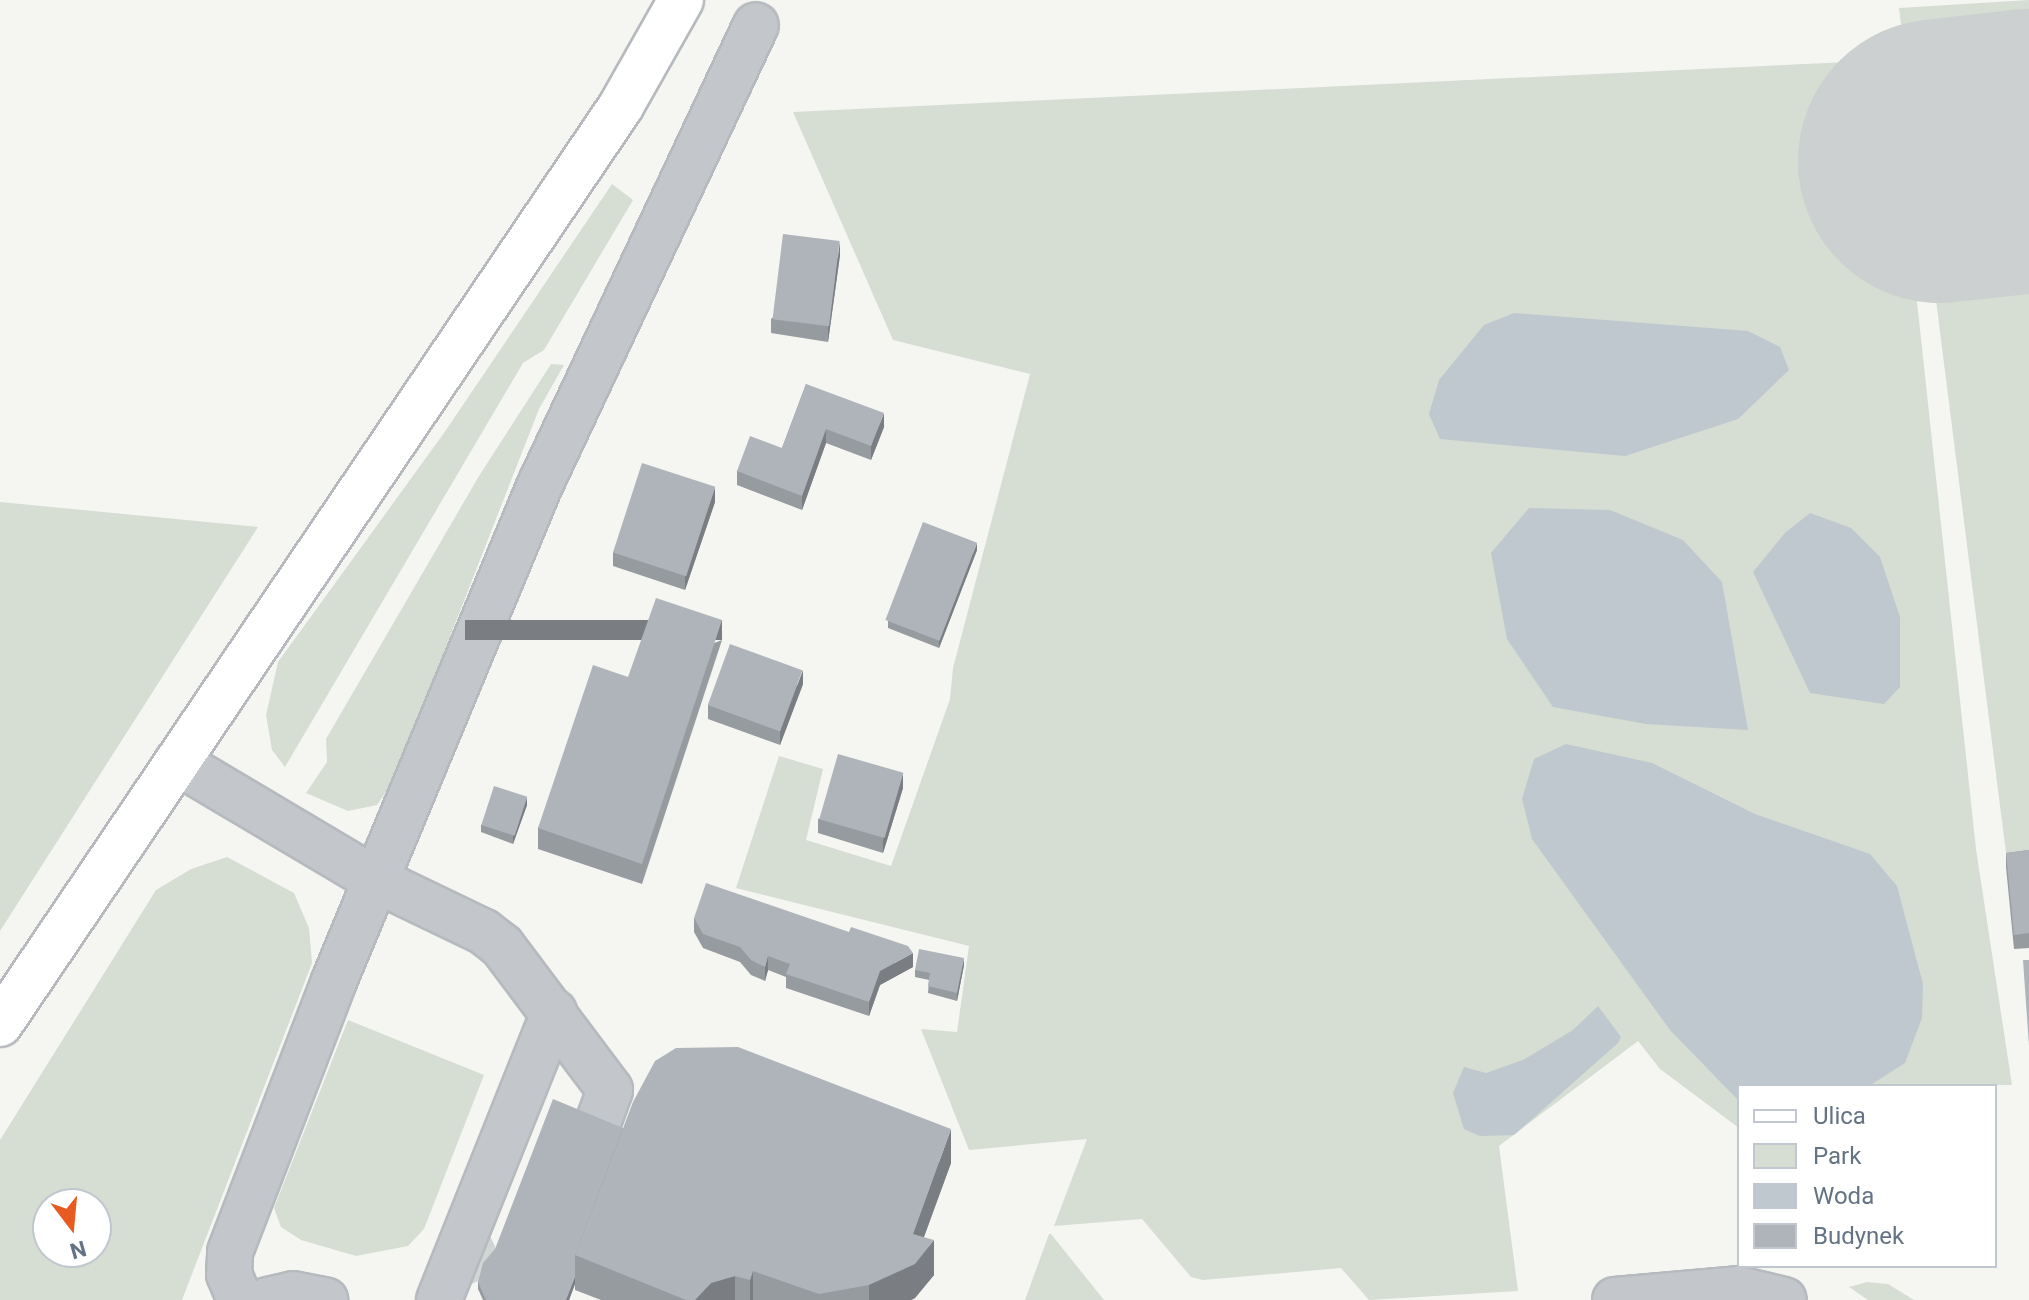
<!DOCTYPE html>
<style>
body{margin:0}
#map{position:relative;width:2029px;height:1300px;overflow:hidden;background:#f5f6f2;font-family:Roboto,sans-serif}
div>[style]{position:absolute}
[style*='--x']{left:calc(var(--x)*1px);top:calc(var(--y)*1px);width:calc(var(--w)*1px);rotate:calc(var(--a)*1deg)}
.green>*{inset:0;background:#d6ddd3}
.water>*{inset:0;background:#bec8ce}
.runway>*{height:284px;margin:-142px;padding:0 142px;transform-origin:142px;border-radius:142px;background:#ccd0d0}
.minor-tunnel>*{height:44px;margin-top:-22px;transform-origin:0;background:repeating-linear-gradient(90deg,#d1d5d6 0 44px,transparent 0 66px)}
.roads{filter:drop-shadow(2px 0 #b6babe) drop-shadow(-2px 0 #b6babe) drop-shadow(0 2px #b6babe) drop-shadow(0 -2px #b6babe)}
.minor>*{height:44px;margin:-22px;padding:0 22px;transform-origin:22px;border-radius:22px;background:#c3c6ca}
.major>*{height:44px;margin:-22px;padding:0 22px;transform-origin:22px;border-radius:22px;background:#fff}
.wall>*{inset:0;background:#969ba0}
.shaded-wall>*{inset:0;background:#7a7e82;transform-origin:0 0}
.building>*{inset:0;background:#aeb4ba;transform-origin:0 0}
span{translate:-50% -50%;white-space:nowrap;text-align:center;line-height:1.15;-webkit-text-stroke:8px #fff;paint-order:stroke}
.legend{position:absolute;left:1737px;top:1084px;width:260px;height:184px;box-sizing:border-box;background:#fff;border:2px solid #c1c7ce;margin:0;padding:10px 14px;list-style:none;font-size:24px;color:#647384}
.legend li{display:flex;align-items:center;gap:16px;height:40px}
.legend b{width:40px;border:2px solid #c1c7ce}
.north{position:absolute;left:32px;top:1188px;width:80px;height:80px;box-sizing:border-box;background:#fff;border:2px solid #c1c7ce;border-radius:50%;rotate:164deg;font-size:22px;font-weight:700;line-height:32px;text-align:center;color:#647384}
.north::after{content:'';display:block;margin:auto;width:28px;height:36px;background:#e85b20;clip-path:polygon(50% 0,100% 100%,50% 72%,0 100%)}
</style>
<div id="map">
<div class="green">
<div style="clip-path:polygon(2029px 0,2029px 859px,2007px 861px,1899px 8px)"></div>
<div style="clip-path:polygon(1891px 60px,1976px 849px,2012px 1085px,1739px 1086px,1739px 1128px,1660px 1069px,1638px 1041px,1499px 1146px,1518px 1291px,1369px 1300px,1341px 1268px,1203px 1280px,1191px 1277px,1142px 1219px,1054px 1226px,1087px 1139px,969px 1150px,921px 1029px,957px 1032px,969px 946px,736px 888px,779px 756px,823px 769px,806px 840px,891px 866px,950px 699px,953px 668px,1030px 374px,893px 340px,793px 112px)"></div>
<div style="clip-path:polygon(612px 184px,633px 200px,544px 350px,523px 363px,285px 767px,272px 750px,266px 715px,278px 662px,444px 433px)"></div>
<div style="clip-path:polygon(551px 364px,564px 365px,539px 409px,394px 780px,377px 805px,348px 811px,306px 793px,327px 762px,326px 739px,479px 476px)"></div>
<div style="clip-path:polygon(0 502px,258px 527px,0 931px)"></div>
<div style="clip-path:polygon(evenodd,227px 857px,294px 893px,309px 928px,312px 963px,182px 1300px,0 1300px,0 1140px,156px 890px,191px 869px,227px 857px,48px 1204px,96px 1204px,96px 1252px,48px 1252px,48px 1204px)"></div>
<div style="clip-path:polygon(348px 1020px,484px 1075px,424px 1229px,408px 1246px,356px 1256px,301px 1240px,281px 1227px,274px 1208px)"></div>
<div style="clip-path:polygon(1049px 1234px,1051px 1234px,1104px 1300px,1025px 1300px)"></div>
<div style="clip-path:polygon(1867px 1282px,1888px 1284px,1914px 1300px,1868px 1300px,1849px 1287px)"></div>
</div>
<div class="water">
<div style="clip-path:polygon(1514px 313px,1748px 331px,1780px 347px,1789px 370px,1738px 419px,1625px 456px,1440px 439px,1429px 414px,1439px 380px,1484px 325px)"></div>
<div style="clip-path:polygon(1529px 508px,1610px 510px,1683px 540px,1722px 582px,1748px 730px,1646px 724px,1553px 707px,1507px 639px,1491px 553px)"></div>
<div style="clip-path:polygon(1810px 513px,1851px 528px,1880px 557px,1900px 617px,1900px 687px,1884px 704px,1810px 693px,1753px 572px,1785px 533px)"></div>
<div style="clip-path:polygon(1566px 744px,1652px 763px,1755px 814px,1870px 854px,1897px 886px,1923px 984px,1922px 1018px,1905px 1063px,1869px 1086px,1739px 1086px,1739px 1101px,1670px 1030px,1532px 839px,1522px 799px,1534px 759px)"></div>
<div style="clip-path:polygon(1598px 1006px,1621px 1037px,1618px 1043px,1514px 1135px,1480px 1136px,1464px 1129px,1453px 1093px,1464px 1067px,1486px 1073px,1523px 1060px,1573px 1030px)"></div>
</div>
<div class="runway">
<div style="--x:1940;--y:161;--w:90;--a:-6.4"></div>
</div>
<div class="minor-tunnel">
<div style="--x:456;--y:1267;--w:101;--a:-24.5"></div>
</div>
<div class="roads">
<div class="minor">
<div style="--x:177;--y:762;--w:231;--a:30.7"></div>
<div style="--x:376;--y:880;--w:120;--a:25.7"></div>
<div style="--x:484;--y:932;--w:23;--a:38"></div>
<div style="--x:502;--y:946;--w:180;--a:53.1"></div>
<div style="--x:610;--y:1090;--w:35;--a:110"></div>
<div style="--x:240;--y:1300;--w:28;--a:-113"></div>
<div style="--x:229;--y:1274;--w:22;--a:-87"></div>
<div style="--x:230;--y:1252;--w:290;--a:-69"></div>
<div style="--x:334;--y:981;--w:535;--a:-67.46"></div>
<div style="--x:539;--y:487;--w:510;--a:-64.84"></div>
<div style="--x:268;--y:1300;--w:26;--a:-13"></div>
<div style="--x:293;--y:1294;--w:33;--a:11"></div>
<div style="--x:439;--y:1300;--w:310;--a:-68.2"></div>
<div style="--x:1615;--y:1300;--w:123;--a:-5.1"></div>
<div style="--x:1738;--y:1289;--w:47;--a:13.4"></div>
</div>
<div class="major">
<div style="--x:0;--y:1024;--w:1108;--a:-55.92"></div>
<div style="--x:621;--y:106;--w:122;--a:-60.5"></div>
</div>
</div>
<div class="wall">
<div style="clip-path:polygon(840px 255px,828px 342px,771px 333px,771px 319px)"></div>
<div style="clip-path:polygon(806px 384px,884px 427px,871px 460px,826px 443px,802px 510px,737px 485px,737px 471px,782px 448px)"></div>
<div style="clip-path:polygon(715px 502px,685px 590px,613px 566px,613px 552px)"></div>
<div style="clip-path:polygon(977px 550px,939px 648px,888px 628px,888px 621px)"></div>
<div style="clip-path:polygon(722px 640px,642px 884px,538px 849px,538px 828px,628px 677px)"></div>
<div style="clip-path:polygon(803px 684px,780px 745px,708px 719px,708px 705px)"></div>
<div style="clip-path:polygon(903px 788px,883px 853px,818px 833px,818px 819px)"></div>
<div style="clip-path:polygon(527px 805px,513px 844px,481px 832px,481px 825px)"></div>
<div style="clip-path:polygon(2029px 850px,2029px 948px,2014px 949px,2006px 867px,2006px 853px)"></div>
<div style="clip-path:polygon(694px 918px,913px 967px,880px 985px,869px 1016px,786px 988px,786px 977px,768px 970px,765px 981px,751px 975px,740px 962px,703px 948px,694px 932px)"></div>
<div style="clip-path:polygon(964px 965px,957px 1001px,928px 993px,929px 980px,915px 977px,915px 970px)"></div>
<div style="clip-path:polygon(623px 1128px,951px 1163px,924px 1237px,934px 1275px,915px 1298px,911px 1300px,601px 1300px,575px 1290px,575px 1284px,569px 1300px,483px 1300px,478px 1289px,478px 1282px)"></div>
</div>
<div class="shaded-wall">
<div style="clip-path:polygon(840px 241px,840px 255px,828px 342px,828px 328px)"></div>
<div style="clip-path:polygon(884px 413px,884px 427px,871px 460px,871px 446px)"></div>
<div style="clip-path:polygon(826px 429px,826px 443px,802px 510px,802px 496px)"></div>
<div style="clip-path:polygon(715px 487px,715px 502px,685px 590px,685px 576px)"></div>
<div style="clip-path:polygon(977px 543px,977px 550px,939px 648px,939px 640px)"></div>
<div style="left:722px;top:620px;width:20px;height:257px;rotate:90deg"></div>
<div style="clip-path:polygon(803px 670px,803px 684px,780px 745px,780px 731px)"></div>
<div style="clip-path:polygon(903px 773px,903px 788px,883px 853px,883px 839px)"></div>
<div style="clip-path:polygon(527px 797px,527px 805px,513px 844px,513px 836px)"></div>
<div style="clip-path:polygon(913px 953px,913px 967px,880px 985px,869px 1016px,869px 1002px,880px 971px)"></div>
<div style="clip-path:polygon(768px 956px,768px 970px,765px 981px,765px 967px)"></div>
<div style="clip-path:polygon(964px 958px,964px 965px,957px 1001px,957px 993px)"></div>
<div style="clip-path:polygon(951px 1129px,951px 1163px,914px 1264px,934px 1240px,934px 1275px,915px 1298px,911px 1300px,869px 1300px,869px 1285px,913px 1234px)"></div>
<div style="clip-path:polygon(753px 1271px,753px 1300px,750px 1300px,750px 1280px)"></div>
<div style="clip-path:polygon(735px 1276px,735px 1300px,695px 1300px,711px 1283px)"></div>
<div style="clip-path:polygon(575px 1277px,575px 1284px,569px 1300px,566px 1300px)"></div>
</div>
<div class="building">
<div style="left:783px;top:234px;width:57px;height:86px;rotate:7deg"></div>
<div style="clip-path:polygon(806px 384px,884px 413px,871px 446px,826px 429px,802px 496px,737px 471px,750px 436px,782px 448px)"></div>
<div style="left:642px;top:463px;width:77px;height:94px;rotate:18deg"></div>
<div style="left:923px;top:522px;width:58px;height:105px;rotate:21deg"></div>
<div style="clip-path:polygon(656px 598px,722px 620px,642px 864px,538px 828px,593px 665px,628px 677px)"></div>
<div style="left:730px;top:644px;width:77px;height:65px;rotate:20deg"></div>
<div style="left:838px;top:754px;width:68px;height:68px;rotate:16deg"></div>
<div style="left:494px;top:786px;width:35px;height:41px;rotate:18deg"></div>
<div style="clip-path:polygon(2029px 850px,2029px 933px,2014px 935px,2006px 853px)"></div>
<div style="clip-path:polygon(706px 883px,849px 932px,851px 927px,908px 946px,913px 953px,880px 971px,869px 1002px,786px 974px,790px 964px,768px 956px,765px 967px,751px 960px,740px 947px,703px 934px,694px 918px)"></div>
<div style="clip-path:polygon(919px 949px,964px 958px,957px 993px,928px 986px,930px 973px,915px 970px)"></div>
<div style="clip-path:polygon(2023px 960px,2029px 960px,2029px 1046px)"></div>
<div style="clip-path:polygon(738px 1047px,951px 1129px,913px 1234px,934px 1240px,915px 1264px,869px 1285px,819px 1294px,753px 1271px,750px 1280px,735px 1276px,711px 1283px,695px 1300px,686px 1300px,575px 1255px,633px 1102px,655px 1061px,676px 1048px)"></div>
<div style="clip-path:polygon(553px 1099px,623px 1128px,575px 1255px,575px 1277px,566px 1300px,486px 1300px,478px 1282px,483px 1263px,495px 1249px)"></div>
</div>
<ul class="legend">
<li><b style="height:10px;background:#fff"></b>Ulica</li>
<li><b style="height:22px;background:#d6ddd3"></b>Park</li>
<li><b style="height:22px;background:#bec8ce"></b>Woda</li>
<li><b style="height:22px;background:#aeb4ba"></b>Budynek</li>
</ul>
<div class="north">N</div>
</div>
